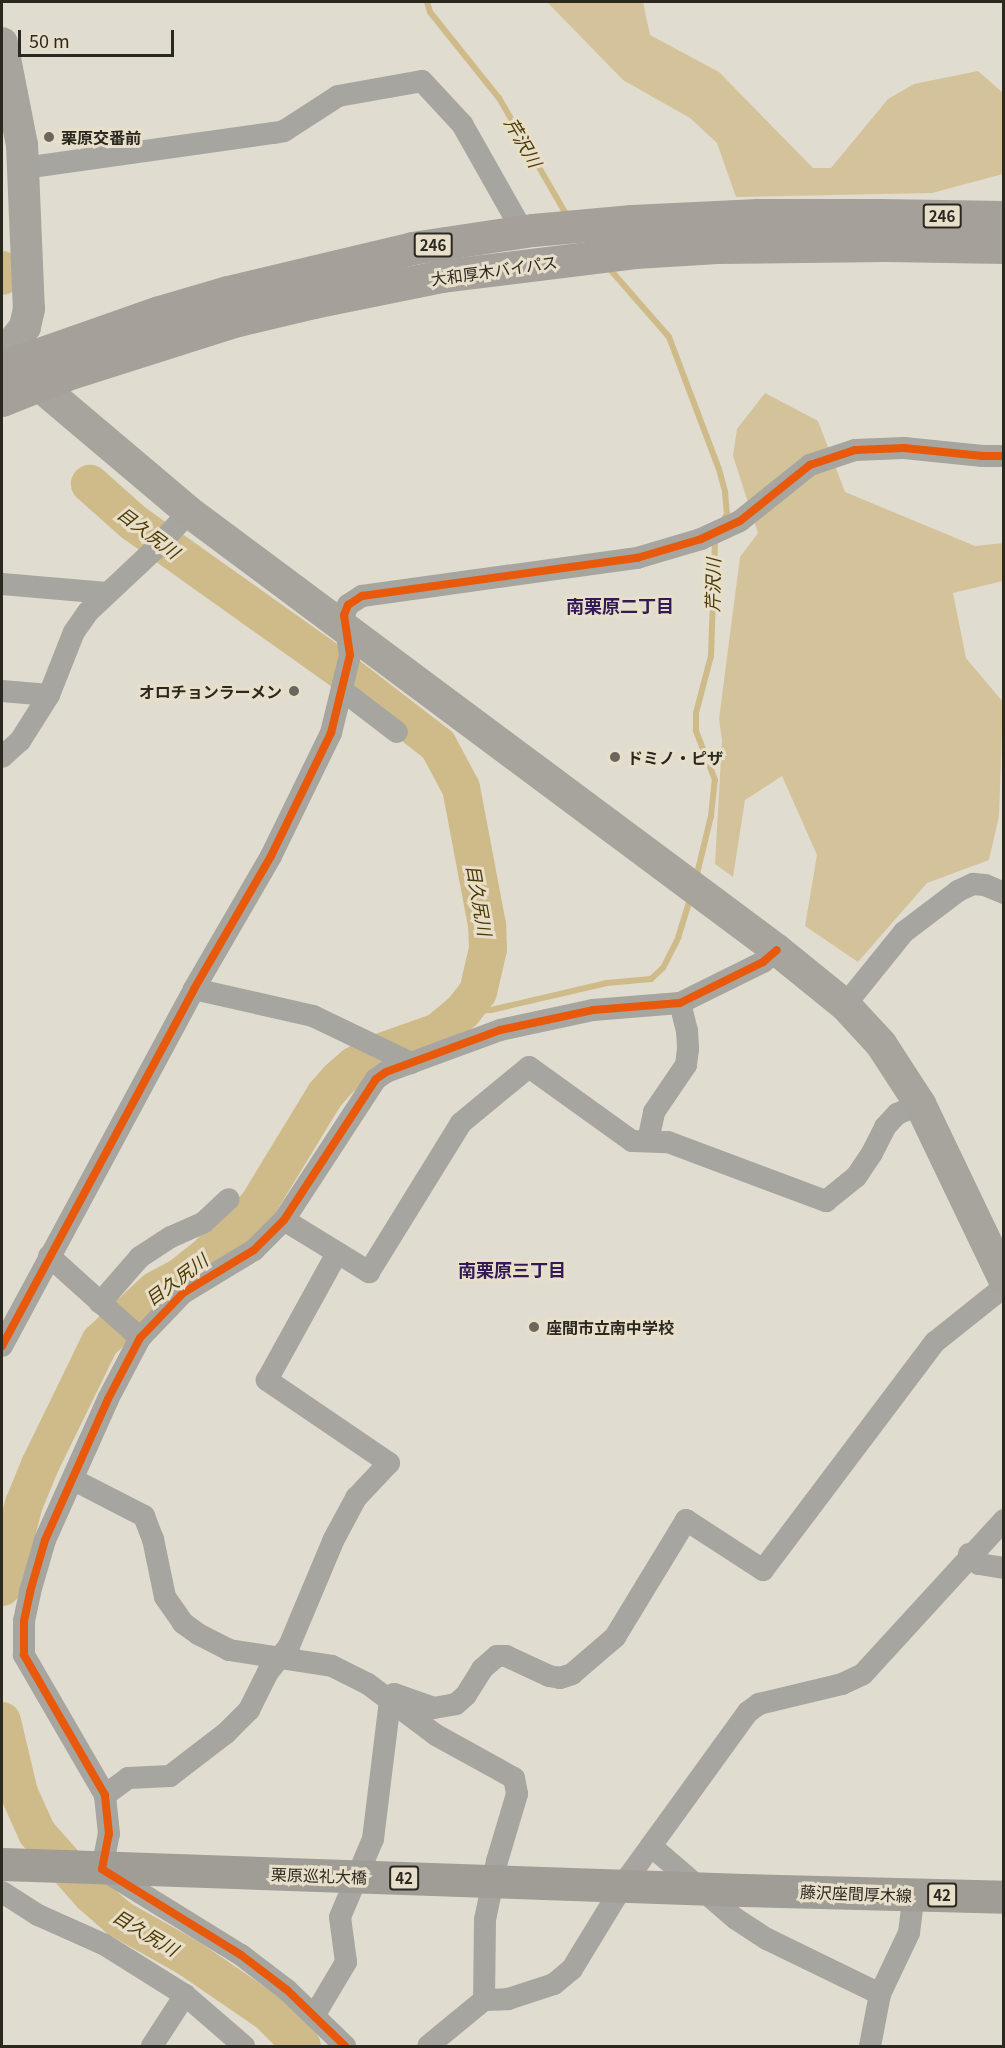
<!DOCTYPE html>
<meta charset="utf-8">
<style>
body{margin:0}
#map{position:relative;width:1005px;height:2048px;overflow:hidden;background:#e1dcd0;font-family:Georgia,"Noto Sans JP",serif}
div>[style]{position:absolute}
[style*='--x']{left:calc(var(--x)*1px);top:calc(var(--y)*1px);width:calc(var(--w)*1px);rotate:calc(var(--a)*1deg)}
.forest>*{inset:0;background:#d4c39a}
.stream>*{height:6px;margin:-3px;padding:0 3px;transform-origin:3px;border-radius:3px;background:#cfbb89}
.river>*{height:38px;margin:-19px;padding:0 19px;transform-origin:19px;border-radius:19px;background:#cfbb89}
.street>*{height:22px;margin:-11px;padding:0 11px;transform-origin:11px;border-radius:11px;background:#a6a5a0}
.secondary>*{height:32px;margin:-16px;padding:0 16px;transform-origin:16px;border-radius:16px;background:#a6a49d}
.primary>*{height:33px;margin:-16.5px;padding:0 16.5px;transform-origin:16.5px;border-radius:16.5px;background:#a09c96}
.highway>*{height:33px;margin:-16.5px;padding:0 16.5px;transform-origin:16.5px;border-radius:16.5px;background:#a5a09a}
.primary-bridge>*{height:33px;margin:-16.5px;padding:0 16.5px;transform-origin:16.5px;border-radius:16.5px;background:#a09c96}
.highway-bridge>*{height:33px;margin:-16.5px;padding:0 16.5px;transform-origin:16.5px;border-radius:16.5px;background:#a5a09a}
.cycleway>*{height:8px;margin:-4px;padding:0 4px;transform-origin:4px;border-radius:4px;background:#e8590c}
.dots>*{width:16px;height:16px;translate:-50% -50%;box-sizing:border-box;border:3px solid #e7dfca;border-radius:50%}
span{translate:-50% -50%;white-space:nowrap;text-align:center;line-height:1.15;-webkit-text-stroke:6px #e7dfca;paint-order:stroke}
.shield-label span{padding:2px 4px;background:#e7dfca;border:2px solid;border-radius:4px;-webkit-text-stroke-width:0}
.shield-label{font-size:15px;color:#2b2820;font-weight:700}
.poi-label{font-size:16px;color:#2b2820;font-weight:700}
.left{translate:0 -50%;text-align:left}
.right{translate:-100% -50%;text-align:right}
.street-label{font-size:16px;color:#2b2820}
.water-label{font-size:18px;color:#4c3900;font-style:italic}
.neighbourhood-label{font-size:18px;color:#321a54;font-weight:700}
.frame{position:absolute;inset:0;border:3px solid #2b2820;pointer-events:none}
.scale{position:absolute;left:18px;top:30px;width:156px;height:27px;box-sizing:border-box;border:3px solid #2b2820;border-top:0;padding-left:8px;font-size:18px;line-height:21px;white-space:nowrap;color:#2b2820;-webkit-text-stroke:4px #e7dfca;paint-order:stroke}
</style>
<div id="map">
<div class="forest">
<div style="clip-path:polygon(547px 2px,643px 2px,650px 35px,719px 72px,813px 168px,831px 168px,888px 99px,914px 84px,978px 71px,1003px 93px,1003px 174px,932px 193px,736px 197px,717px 143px,690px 118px,623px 80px)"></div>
<div style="clip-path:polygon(765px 393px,818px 421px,845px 492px,975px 546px,1003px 543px,1003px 581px,953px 593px,966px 658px,1003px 702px,999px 816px,989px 860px,927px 883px,858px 962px,805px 926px,817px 855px,782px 776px,745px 800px,733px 877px,715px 864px,722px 740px,719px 719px,740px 557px,758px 533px,733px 456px,737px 429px)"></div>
</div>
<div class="stream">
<div style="--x:427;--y:2;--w:10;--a:73"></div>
<div style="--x:430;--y:12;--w:110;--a:51.3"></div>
<div style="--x:499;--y:98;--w:136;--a:60"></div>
<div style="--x:607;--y:266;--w:94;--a:48.9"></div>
<div style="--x:669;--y:337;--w:141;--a:69.3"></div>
<div style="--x:719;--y:469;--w:24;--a:75"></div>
<div style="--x:725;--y:492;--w:22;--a:85"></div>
<div style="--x:727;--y:514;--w:8;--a:120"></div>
<div style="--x:696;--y:878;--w:64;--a:-76.4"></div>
<div style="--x:711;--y:816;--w:36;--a:-84"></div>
<div style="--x:715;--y:780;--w:53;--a:-111.2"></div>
<div style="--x:696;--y:731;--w:18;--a:-90"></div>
<div style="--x:696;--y:713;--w:59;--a:-75.3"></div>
<div style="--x:711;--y:656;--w:117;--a:-88"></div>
<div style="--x:463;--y:1011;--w:28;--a:-2"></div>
<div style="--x:491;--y:1010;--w:119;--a:-13.1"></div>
<div style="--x:607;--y:983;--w:44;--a:-5.2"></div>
<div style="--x:651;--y:979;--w:16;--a:-43"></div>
<div style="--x:663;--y:968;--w:34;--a:-63"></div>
<div style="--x:678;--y:938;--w:44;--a:-72.8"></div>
</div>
<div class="river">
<div style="--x:2;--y:270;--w:6;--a:90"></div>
<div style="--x:2;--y:1587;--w:86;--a:-75.2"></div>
<div style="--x:24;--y:1504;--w:42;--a:-67.7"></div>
<div style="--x:40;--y:1465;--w:137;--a:-64"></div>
<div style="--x:100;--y:1342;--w:76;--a:-42.9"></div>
<div style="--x:156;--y:1290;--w:26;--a:-28"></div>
<div style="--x:179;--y:1278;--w:34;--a:-38"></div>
<div style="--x:206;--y:1257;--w:74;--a:-45"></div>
<div style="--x:258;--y:1205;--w:129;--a:-58.7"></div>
<div style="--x:325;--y:1095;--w:21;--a:-49"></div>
<div style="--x:339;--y:1079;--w:20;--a:-41"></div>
<div style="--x:354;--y:1066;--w:22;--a:-30"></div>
<div style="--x:373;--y:1055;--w:69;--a:-19.5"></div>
<div style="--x:438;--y:1032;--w:33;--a:-40"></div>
<div style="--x:463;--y:1011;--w:24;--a:-52"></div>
<div style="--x:478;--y:992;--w:44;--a:-76.9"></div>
<div style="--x:488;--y:949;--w:24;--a:-92"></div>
<div style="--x:487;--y:925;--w:139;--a:-100.7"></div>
<div style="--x:461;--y:788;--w:49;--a:-118.1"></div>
<div style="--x:438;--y:745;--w:131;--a:-142.4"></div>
<div style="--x:334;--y:665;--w:245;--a:-144.6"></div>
<div style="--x:134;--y:523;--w:59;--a:-138.4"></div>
<div style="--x:2;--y:1721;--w:74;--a:76.7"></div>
<div style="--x:19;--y:1793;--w:44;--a:65.8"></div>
<div style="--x:37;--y:1833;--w:83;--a:48.4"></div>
<div style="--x:92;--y:1895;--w:35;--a:41"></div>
<div style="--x:118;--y:1918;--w:81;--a:29.4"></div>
<div style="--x:189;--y:1958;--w:96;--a:34.4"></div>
<div style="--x:268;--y:2012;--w:48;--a:45"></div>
</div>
<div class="street">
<div style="--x:24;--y:168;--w:252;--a:-8"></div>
<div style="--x:274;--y:133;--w:10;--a:-11"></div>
<div style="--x:284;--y:131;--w:64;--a:-32.9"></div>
<div style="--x:338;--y:96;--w:85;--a:-10.1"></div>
<div style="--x:422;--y:81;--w:59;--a:47.1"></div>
<div style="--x:462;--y:124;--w:114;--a:60.5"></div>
<div style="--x:2;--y:584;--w:105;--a:4.9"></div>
<div style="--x:342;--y:690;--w:69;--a:37.4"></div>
<div style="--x:2;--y:691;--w:47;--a:4.9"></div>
<div style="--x:2;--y:757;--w:24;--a:-42"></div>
<div style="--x:20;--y:741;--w:54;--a:-57.8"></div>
<div style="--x:49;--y:695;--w:68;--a:-68.4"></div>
<div style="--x:74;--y:632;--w:24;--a:-55"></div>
<div style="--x:88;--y:612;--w:92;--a:-43.2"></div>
<div style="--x:155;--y:549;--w:50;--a:-47.4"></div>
<div style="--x:194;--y:989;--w:122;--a:12.8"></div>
<div style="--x:313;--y:1016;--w:109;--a:25.6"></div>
<div style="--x:845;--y:1005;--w:94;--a:-51.1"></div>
<div style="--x:904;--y:932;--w:68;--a:-37.2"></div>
<div style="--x:958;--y:891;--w:17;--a:-25"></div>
<div style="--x:973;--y:884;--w:12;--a:5"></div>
<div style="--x:985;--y:885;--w:21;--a:23"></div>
<div style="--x:648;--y:1141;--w:30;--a:-78"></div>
<div style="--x:654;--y:1112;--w:57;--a:-55.8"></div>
<div style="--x:686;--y:1065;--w:17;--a:-83"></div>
<div style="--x:688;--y:1048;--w:17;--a:-93"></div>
<div style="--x:687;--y:1031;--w:29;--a:-104"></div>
<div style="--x:284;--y:1220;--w:100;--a:31.5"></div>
<div style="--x:369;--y:1272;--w:175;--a:-58.3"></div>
<div style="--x:461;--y:1123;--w:88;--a:-39.5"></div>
<div style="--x:529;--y:1067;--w:127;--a:35.7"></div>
<div style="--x:632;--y:1141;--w:36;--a:2"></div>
<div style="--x:668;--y:1142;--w:169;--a:20.5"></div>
<div style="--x:826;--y:1201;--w:38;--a:-39"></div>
<div style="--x:856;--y:1177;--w:29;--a:-56"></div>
<div style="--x:872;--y:1153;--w:29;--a:-63"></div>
<div style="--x:885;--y:1127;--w:18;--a:-47"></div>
<div style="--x:897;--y:1114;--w:25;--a:-23"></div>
<div style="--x:49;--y:1256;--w:122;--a:42"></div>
<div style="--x:100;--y:1303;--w:61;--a:-49"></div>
<div style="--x:140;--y:1257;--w:37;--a:-33"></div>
<div style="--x:171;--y:1237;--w:35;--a:-24"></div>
<div style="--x:203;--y:1223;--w:35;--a:-43"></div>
<div style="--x:2;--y:1346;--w:405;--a:-61.7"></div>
<div style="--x:194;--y:989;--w:154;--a:-59.9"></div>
<div style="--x:271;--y:856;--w:137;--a:-64"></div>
<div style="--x:331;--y:733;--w:80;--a:-76.3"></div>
<div style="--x:350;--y:655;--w:40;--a:-98.5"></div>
<div style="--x:344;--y:615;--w:11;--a:-68"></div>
<div style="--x:348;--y:605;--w:17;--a:-33"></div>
<div style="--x:362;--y:596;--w:278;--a:-7.9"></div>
<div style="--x:637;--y:558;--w:67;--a:-16.5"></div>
<div style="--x:701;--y:539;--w:43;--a:-24.8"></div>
<div style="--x:740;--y:521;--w:90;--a:-38.7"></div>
<div style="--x:810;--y:465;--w:47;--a:-18.4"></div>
<div style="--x:855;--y:450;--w:49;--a:-2.3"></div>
<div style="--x:904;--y:448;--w:79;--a:5.8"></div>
<div style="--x:983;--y:456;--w:21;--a:0"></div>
<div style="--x:74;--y:1480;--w:79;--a:27.2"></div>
<div style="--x:144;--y:1516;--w:25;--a:69"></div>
<div style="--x:153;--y:1539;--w:59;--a:78.3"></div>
<div style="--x:165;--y:1597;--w:32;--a:55"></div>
<div style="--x:183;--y:1623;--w:19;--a:36"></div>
<div style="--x:198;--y:1634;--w:35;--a:27"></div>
<div style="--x:229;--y:1650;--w:104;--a:8.8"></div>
<div style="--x:332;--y:1666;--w:40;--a:26.6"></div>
<div style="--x:368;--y:1684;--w:85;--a:36.9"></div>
<div style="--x:436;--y:1735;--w:89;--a:28.9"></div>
<div style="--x:514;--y:1778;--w:16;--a:79"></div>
<div style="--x:517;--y:1794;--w:70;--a:106.6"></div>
<div style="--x:497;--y:1861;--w:60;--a:101.5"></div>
<div style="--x:485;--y:1920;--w:80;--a:90.7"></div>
<div style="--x:484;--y:2000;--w:72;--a:140.6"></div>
<div style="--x:969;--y:1554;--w:14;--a:45"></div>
<div style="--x:979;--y:1564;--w:25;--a:9"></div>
<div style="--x:105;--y:1795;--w:29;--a:-36"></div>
<div style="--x:128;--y:1778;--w:42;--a:-2.7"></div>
<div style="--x:170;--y:1776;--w:71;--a:-37.5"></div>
<div style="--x:226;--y:1733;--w:33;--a:-45"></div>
<div style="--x:249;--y:1710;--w:42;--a:-63.4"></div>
<div style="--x:268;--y:1672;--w:33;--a:-51"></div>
<div style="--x:289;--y:1646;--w:116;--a:-67.2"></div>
<div style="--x:334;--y:1539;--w:47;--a:-61.8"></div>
<div style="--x:356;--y:1498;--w:48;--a:-46.7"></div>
<div style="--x:389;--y:1463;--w:148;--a:-145.8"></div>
<div style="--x:267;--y:1380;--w:145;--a:-61.1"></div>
<div style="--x:651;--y:1846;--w:112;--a:40.7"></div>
<div style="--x:736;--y:1919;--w:37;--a:33"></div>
<div style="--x:767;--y:1939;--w:126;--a:26"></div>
<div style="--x:2;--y:1892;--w:43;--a:32.6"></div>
<div style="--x:38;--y:1915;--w:73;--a:24.1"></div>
<div style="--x:105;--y:1945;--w:94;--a:32"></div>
<div style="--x:185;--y:1995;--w:78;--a:40.8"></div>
<div style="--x:484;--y:2000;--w:24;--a:-2"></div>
<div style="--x:508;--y:1999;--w:48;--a:-18.1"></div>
<div style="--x:554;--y:1984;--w:23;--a:-40"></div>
<div style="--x:572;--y:1969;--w:105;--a:-58.6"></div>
<div style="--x:627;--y:1879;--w:206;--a:-54.1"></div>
<div style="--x:748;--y:1712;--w:14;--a:-36"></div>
<div style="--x:759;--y:1704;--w:85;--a:-13.5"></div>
<div style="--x:842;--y:1684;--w:23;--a:-25"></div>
<div style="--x:863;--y:1674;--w:209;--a:-47.5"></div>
<div style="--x:314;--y:2016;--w:63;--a:-59.3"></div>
<div style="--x:346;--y:1962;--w:45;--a:-97.6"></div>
<div style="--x:340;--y:1917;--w:85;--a:-67.1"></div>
<div style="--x:373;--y:1839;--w:139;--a:-83"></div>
<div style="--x:390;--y:1701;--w:8;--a:-60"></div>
<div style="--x:394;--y:1694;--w:42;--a:19.3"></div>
<div style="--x:434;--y:1708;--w:22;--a:-10"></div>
<div style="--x:456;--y:1704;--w:13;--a:-42"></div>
<div style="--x:466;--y:1695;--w:31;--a:-58"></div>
<div style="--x:482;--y:1669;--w:20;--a:-41"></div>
<div style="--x:497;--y:1656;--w:9;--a:0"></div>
<div style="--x:506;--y:1656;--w:47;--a:24.9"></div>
<div style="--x:549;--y:1676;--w:11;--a:10"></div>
<div style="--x:560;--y:1678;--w:13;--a:-18"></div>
<div style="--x:572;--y:1674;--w:57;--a:-40.7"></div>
<div style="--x:615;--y:1637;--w:137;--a:-58.7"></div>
<div style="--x:686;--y:1520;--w:92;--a:33"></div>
<div style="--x:763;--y:1570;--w:286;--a:-53"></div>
<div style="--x:935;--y:1342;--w:88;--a:-38.6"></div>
<div style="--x:152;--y:2046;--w:61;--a:-57.1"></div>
<div style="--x:345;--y:2046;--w:81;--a:-136"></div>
<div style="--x:287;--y:1990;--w:58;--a:-142.7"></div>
<div style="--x:241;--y:1955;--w:163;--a:-148.3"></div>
<div style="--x:102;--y:1869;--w:36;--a:-79"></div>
<div style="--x:109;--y:1834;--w:39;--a:-96"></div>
<div style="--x:105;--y:1795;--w:162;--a:-120.1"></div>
<div style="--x:24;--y:1655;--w:34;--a:-90"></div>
<div style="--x:24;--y:1621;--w:30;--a:-78"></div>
<div style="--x:30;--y:1592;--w:54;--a:-73.9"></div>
<div style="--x:45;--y:1540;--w:154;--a:-65.9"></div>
<div style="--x:108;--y:1399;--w:69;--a:-62.3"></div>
<div style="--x:140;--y:1338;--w:62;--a:-46.3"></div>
<div style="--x:183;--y:1293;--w:83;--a:-31.2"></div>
<div style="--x:254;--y:1250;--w:42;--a:-45"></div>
<div style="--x:284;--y:1220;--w:168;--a:-56.9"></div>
<div style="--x:376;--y:1079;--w:12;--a:-35"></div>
<div style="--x:386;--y:1072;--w:121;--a:-20.2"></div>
<div style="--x:500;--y:1030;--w:95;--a:-12.1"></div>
<div style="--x:593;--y:1010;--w:87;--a:-4.6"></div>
<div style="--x:680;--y:1003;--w:93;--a:-26.3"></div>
<div style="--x:763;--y:962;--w:18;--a:-41"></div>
<div style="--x:870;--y:2046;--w:53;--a:-79.1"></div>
<div style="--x:880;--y:1994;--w:68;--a:-64.6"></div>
<div style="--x:909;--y:1933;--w:38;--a:-83"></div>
</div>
<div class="secondary">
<div style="--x:2;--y:43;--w:104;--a:78.9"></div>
<div style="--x:22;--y:145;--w:164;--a:87.6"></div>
<div style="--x:29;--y:309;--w:18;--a:103"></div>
<div style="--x:25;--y:327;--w:36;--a:128"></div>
<div style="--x:21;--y:370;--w:220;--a:40.2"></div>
<div style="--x:189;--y:512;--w:733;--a:36.68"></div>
<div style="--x:777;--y:950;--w:87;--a:39"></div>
<div style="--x:845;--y:1005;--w:53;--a:47.3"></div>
<div style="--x:881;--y:1044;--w:72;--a:57"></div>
<div style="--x:920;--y:1104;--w:194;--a:64.4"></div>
</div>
<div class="primary">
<div style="--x:2;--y:1864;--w:61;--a:1.9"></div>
<div style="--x:744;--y:1890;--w:260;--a:1.5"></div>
</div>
<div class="highway">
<div style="--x:880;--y:215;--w:124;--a:0.9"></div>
<div style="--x:886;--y:245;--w:118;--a:1"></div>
<div style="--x:2;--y:400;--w:35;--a:-22"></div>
</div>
<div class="primary-bridge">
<div style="--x:63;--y:1866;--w:681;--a:2.02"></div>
</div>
<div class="highway-bridge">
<div style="--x:2;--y:367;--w:166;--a:-19.3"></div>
<div style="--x:159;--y:312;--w:72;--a:-16.2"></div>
<div style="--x:228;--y:292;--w:189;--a:-13.4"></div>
<div style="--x:412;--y:248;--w:122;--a:-8.5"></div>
<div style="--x:533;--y:230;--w:99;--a:-5.2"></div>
<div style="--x:632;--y:221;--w:126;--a:-2.7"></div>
<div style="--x:758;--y:215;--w:122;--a:0"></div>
<div style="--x:35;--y:387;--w:35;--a:-22"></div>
<div style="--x:67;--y:374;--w:175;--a:-17.6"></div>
<div style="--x:234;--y:321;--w:81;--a:-13.5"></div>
<div style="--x:313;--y:302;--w:132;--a:-11.4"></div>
<div style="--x:442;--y:276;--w:194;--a:-7.1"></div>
<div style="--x:635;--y:252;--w:82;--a:-3.5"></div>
<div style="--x:717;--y:247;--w:169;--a:-0.7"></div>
</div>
<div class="cycleway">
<div style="--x:2;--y:1346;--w:405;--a:-61.7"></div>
<div style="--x:194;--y:989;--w:154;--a:-59.9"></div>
<div style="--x:271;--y:856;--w:137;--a:-64"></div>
<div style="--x:331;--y:733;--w:80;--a:-76.3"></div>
<div style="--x:350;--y:655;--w:40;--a:-98.5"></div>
<div style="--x:344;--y:615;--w:11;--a:-68"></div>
<div style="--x:348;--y:605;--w:17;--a:-33"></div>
<div style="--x:362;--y:596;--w:278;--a:-7.9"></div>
<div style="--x:637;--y:558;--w:67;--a:-16.5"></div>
<div style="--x:701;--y:539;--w:43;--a:-24.8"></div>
<div style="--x:740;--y:521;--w:90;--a:-38.7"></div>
<div style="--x:810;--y:465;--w:47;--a:-18.4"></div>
<div style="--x:855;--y:450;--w:49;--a:-2.3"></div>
<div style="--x:904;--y:448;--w:79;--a:5.8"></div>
<div style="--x:983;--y:456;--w:21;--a:0"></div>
<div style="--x:345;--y:2046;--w:81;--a:-136"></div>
<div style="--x:287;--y:1990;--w:58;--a:-142.7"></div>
<div style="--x:241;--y:1955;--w:163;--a:-148.3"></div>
<div style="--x:102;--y:1869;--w:36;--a:-79"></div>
<div style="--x:109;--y:1834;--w:39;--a:-96"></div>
<div style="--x:105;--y:1795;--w:162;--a:-120.1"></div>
<div style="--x:24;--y:1655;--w:34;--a:-90"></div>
<div style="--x:24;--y:1621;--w:30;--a:-78"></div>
<div style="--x:30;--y:1592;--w:54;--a:-73.9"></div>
<div style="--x:45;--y:1540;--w:154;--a:-65.9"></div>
<div style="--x:108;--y:1399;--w:69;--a:-62.3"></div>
<div style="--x:140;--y:1338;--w:62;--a:-46.3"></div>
<div style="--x:183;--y:1293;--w:83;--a:-31.2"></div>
<div style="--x:254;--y:1250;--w:42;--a:-45"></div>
<div style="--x:284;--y:1220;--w:168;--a:-56.9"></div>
<div style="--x:376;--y:1079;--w:12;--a:-35"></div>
<div style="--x:386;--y:1072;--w:121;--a:-20.2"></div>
<div style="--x:500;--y:1030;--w:95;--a:-12.1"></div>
<div style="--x:593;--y:1010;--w:87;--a:-4.6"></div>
<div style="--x:680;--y:1003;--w:93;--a:-26.3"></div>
<div style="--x:763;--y:962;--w:18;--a:-41"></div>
</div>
<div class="dots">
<div style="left:49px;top:137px;background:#6b675e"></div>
<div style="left:294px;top:691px;background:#6b675e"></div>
<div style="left:615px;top:757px;background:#6b675e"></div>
<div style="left:534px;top:1327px;background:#6b675e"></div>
</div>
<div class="shield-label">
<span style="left:942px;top:216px">246</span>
<span style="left:433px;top:245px">246</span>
<span style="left:404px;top:1878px">42</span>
<span style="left:942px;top:1895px">42</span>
</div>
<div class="poi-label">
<span class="left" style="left:61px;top:137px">栗原交番前</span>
<span class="right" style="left:282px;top:691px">オロチョンラーメン</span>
<span class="left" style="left:627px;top:757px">ドミノ・ピザ</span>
<span class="left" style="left:546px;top:1327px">座間市立南中学校</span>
</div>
<div class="street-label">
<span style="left:494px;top:270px;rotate:-8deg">大和厚木バイパス</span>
<span style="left:319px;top:1875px;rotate:2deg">栗原巡礼大橋</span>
<span style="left:856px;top:1893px;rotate:2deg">藤沢座間厚木線</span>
</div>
<div class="water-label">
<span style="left:524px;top:142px;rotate:60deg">芹沢川</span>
<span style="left:149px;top:532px;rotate:37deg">目久尻川</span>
<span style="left:712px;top:585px;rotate:-89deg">芹沢川</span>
<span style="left:480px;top:900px;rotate:80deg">目久尻川</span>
<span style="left:176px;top:1279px;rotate:-37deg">目久尻川</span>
<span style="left:146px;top:1932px;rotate:31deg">目久尻川</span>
</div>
<div class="neighbourhood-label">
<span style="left:620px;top:605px">南栗原二丁目</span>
<span style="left:512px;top:1269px">南栗原三丁目</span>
</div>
<div class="frame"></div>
<div class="scale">50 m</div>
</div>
